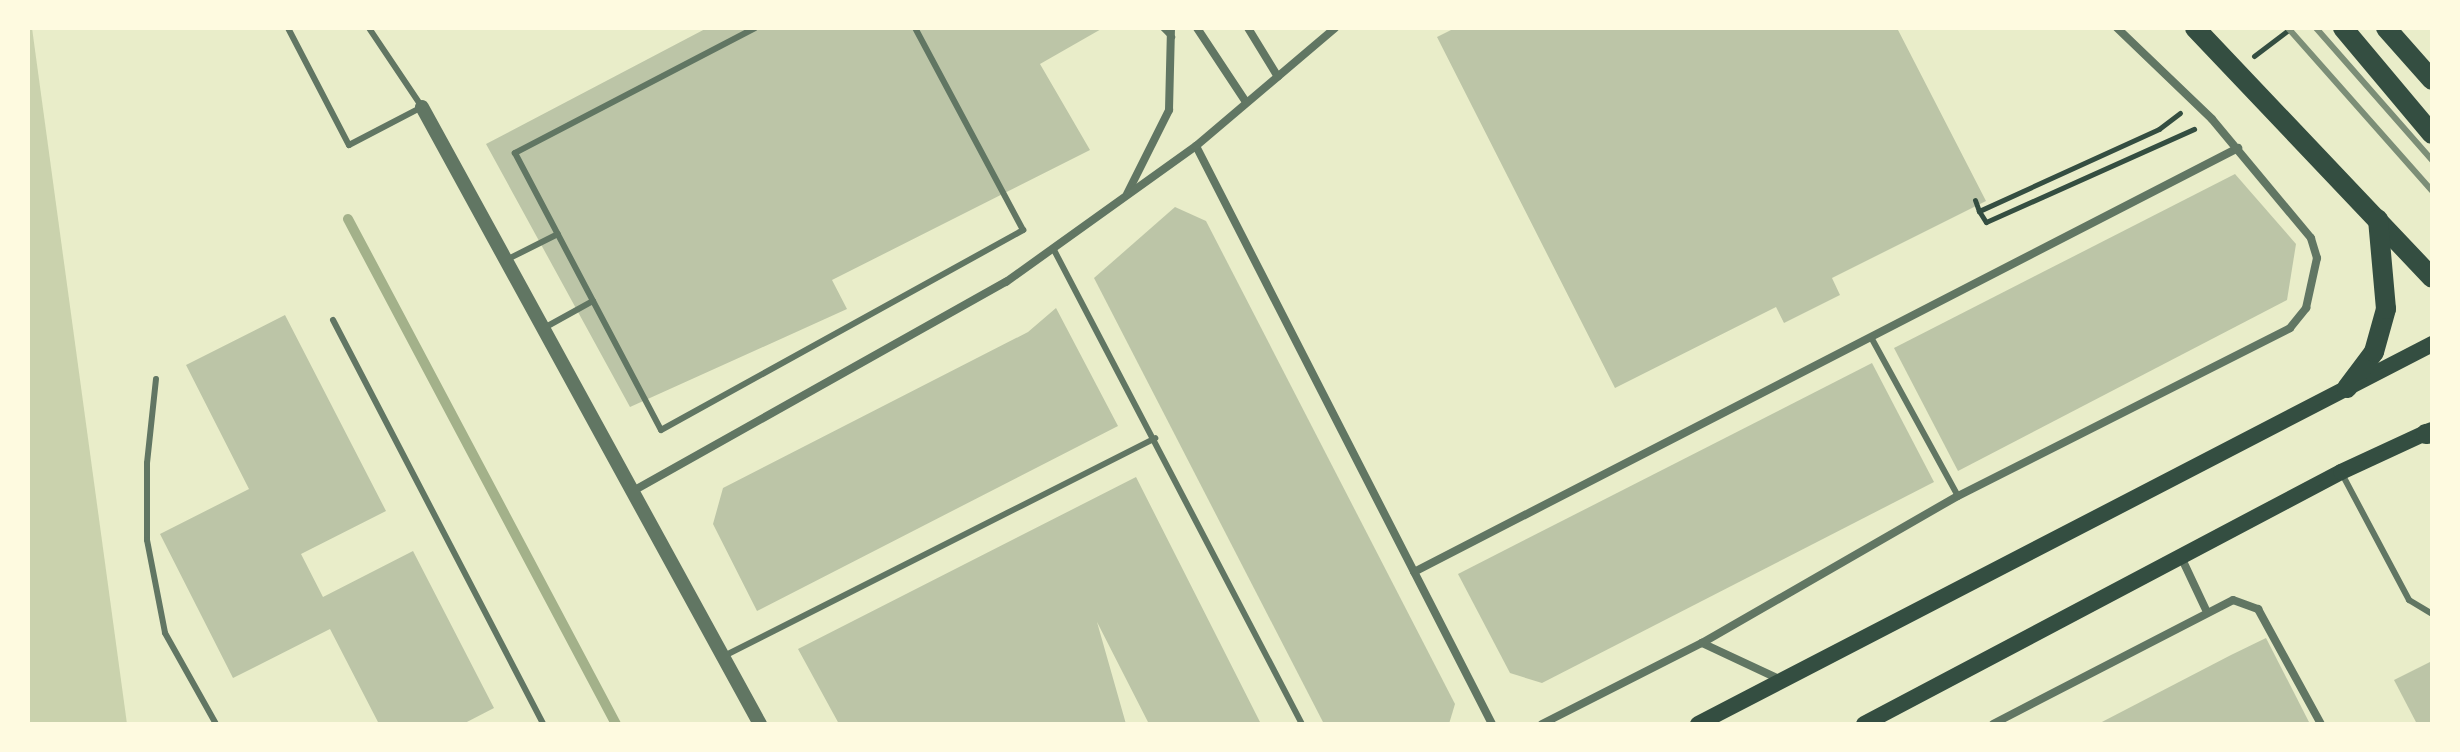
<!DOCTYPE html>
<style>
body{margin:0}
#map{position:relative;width:2460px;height:752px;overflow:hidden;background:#e9edc9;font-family:Roboto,sans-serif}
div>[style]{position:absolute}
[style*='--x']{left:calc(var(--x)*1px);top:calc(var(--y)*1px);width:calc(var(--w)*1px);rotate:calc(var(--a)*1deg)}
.green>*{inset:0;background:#cad2ad}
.stream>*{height:10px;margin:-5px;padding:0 5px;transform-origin:5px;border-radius:5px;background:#a3b18a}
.building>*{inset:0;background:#bcc5a7}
.path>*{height:5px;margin:-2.5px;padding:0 2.5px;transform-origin:2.5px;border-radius:2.5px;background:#344e41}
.service>*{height:6px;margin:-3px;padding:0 3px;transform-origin:3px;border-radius:3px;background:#617663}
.minor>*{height:8px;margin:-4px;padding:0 4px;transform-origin:4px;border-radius:4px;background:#617663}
.tertiary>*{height:14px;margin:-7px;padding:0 7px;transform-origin:7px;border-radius:7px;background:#617663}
.secondary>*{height:16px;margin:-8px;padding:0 8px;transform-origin:8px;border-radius:8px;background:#344e41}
.primary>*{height:20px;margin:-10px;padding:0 10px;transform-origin:10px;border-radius:10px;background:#344e41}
.rail>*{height:6px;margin:-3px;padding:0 3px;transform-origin:3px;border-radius:3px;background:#7c8e77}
span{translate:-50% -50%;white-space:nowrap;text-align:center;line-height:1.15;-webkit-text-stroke:8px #fefae0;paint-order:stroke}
.frame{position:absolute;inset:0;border:30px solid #fefae0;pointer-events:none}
</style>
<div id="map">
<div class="green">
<div style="clip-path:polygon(28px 28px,32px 28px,127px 724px,28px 724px)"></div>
</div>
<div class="stream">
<div style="--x:348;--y:219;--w:572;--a:62.05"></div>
</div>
<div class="building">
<div style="clip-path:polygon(707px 28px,1103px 28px,1040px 64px,1090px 150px,832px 280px,847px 309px,630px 407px,486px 144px)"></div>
<div style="clip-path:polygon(1455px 28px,1897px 28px,1986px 201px,1832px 278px,1840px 295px,1784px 323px,1776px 307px,1615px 388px,1437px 37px)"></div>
<div style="clip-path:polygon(2235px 174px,2296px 244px,2287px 300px,1958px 471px,1894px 348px)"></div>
<div style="clip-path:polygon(1175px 207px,1206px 221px,1455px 704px,1449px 724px,1324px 724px,1094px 278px)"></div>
<div style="clip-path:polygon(1056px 308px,1118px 426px,757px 611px,713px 524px,723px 488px,1028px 332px)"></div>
<div style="clip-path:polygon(285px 315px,386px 511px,301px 554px,323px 597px,413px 551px,494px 708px,463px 724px,379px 724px,330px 629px,233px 678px,160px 534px,249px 489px,186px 365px)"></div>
<div style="clip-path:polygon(1872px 363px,1934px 482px,1542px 683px,1510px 673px,1458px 574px)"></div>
<div style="clip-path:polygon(1136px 477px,1261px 724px,1149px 724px,1097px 622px,1126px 724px,839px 724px,798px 649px)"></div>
<div style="clip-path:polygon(2266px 638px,2310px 724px,2098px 724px,2231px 655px)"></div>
<div style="clip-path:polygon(2432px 661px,2432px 724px,2417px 724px,2394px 680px)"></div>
</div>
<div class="path">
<div style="--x:2254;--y:56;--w:46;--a:-37.1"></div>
<div style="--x:2180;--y:113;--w:26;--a:143"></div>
<div style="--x:2159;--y:129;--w:198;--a:155.5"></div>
<div style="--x:1979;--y:211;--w:13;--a:58"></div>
<div style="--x:1986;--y:222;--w:228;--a:-24.1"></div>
<div style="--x:1975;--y:200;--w:12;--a:70"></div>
</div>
<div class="service">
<div style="--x:288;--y:28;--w:132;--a:62.5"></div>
<div style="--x:349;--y:145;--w:82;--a:-27.5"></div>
<div style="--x:422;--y:107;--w:95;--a:-123.9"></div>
<div style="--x:755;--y:28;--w:271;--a:152.5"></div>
<div style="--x:515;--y:153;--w:313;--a:62.2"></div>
<div style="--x:661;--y:430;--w:414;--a:-28.9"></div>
<div style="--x:1023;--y:230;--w:229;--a:-118.1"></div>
<div style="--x:1163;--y:28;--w:13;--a:45"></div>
<div style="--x:1054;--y:250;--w:535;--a:62.38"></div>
<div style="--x:506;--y:260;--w:58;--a:-26.6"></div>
<div style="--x:333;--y:320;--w:455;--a:62.5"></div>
<div style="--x:544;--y:328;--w:56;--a:-28.9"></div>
<div style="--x:1872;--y:339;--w:179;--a:61.3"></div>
<div style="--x:156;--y:379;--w:84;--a:96.1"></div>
<div style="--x:147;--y:463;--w:77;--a:90"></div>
<div style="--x:147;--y:540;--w:95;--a:79"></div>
<div style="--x:165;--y:633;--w:104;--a:60.7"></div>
<div style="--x:2341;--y:472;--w:145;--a:62"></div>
<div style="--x:2409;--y:600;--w:27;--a:31"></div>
<div style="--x:726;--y:655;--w:481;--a:-26.8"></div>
</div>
<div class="minor">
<div style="--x:1197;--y:28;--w:89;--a:56.5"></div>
<div style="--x:1248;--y:28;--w:57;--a:58.5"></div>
<div style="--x:1196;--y:146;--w:649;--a:62.88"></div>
<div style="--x:1127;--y:194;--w:94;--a:-63.4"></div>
<div style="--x:1169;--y:110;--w:82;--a:-88.6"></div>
<div style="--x:633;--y:491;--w:428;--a:-29.3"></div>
<div style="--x:1006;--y:282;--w:234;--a:-35.6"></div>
<div style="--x:1196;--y:146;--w:182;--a:-40.3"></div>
<div style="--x:2182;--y:559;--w:56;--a:64.8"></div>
<div style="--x:1414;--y:572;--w:927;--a:-27.23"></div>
<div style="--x:1702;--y:643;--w:87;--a:25.1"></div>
<div style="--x:1542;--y:724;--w:179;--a:-26.9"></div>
<div style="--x:1702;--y:643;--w:295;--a:-29.9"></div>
<div style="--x:1958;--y:496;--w:372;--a:-26.8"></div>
<div style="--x:2290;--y:328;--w:26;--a:-51"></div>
<div style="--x:2306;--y:308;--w:51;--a:-77.6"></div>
<div style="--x:2317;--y:258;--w:21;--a:-107"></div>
<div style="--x:2311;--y:238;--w:155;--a:-129.8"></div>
<div style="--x:2212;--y:119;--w:132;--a:-136.2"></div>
<div style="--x:1993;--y:724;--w:270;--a:-27.3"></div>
<div style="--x:2233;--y:600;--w:27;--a:20"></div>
<div style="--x:2258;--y:609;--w:131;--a:61.3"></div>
</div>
<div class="tertiary">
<div style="--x:422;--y:107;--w:704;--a:61.29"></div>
</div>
<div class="secondary">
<div style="--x:1698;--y:724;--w:827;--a:-27.37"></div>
<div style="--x:1864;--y:724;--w:539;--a:-27.85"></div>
<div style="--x:2341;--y:472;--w:100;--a:-24.8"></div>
</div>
<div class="primary">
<div style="--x:2195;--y:28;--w:344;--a:46.5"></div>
<div style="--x:2343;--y:28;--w:138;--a:50"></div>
<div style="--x:2386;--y:28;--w:69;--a:48.5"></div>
<div style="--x:2347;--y:388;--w:45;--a:-53.1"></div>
<div style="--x:2374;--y:352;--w:45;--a:-74.4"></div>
<div style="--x:2386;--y:309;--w:90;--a:-95.1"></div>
<div style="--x:2426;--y:434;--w:6;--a:-9"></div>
</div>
<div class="rail">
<div style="--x:2288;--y:28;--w:217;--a:48.5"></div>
<div style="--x:2316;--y:28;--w:176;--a:48.7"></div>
</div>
<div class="frame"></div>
</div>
